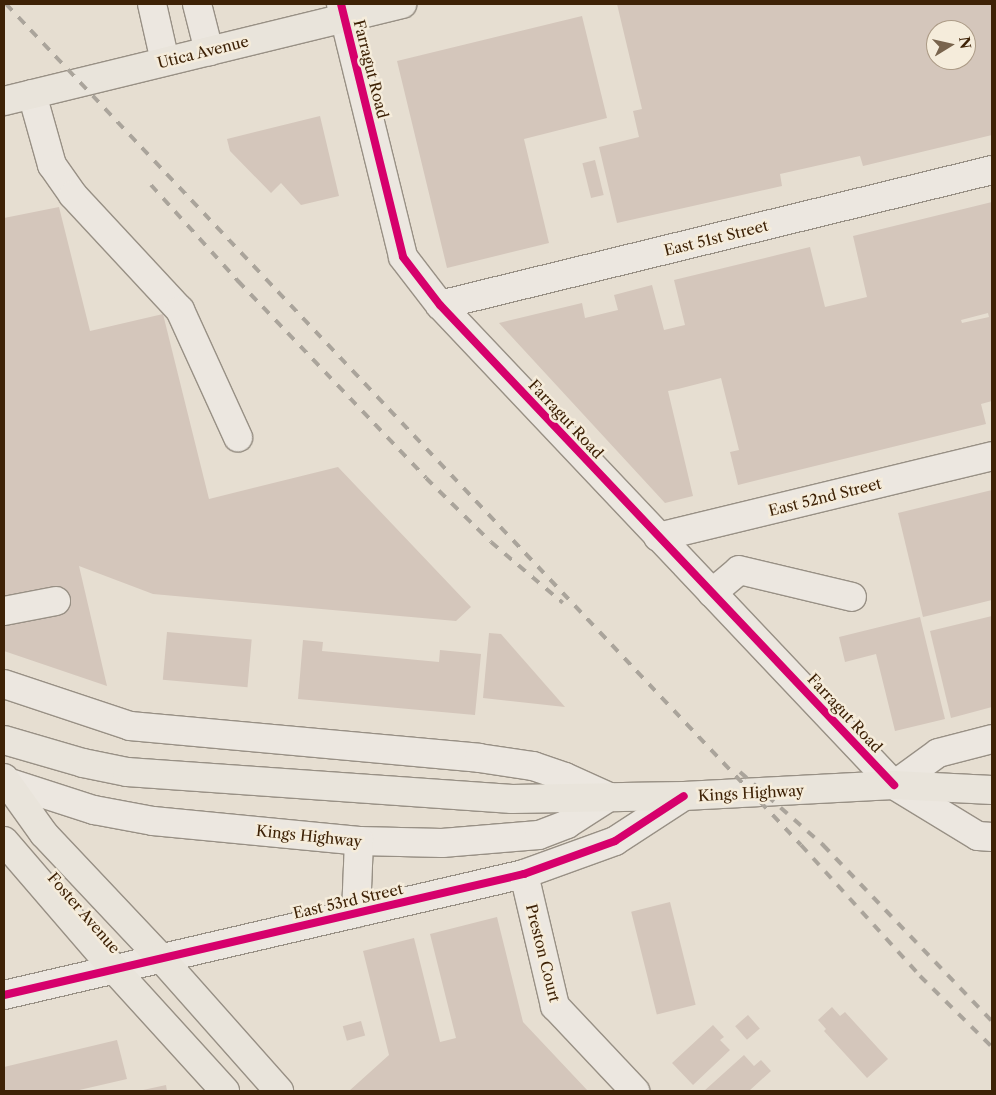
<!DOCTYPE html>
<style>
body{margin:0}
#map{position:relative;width:996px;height:1095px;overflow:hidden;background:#e6ded1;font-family:"Libre Caslon Text",serif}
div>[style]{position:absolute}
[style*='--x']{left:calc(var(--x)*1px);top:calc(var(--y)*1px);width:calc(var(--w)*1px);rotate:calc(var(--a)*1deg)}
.building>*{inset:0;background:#d4c6bb;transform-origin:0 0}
.roads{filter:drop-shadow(1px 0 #989085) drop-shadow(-1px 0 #989085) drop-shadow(0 1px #989085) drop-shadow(0 -1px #989085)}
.minor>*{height:28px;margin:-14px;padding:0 14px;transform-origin:14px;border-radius:14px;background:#ece7e0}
.major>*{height:28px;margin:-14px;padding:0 14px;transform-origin:14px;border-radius:14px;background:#e9e4db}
.rail>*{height:4px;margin-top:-2px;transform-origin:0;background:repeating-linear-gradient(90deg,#aaa49b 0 9px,transparent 0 18px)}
.cycleway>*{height:8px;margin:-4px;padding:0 4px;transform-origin:4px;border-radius:4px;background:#d6006c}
span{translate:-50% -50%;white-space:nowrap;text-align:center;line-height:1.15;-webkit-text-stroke:5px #f5ecdb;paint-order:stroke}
.street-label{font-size:15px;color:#3e2206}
.frame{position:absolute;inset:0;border:5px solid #3e2206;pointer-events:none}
.north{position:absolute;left:926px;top:20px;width:50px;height:50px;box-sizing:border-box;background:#f5ecdb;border:1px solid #ac9b86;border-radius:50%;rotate:81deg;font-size:14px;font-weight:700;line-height:20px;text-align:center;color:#3e2206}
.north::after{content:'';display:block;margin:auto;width:18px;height:22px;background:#79644d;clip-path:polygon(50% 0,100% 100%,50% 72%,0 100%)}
</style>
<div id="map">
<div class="building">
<div style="clip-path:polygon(evenodd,617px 4px,992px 4px,992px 135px,863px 166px,860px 156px,780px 174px,782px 186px,617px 223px,599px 147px,639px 137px,633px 111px,642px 109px,617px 4px,936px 30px,966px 30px,966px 60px,936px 60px,936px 30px)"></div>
<div style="clip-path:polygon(582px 16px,607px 118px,524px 139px,549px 243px,447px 268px,397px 61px)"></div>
<div style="clip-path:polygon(320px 116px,339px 196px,301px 205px,281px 183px,271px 193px,230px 151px,227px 139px)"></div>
<div style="left:595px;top:160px;width:36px;height:13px;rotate:76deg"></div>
<div style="clip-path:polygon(evenodd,992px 202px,992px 401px,981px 404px,986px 424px,738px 485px,730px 452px,739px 450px,721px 378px,678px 389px,668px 391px,693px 496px,665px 503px,499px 323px,582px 303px,585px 318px,618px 310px,614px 295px,652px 285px,664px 330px,685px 325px,674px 280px,810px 247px,825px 307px,867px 297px,853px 236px,992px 202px,988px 313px,989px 317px,962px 323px,961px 320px,988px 313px)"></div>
<div style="clip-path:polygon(59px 207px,90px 331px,163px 314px,209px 499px,338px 467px,471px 607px,456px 621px,153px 594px,79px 566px,107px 686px,4px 651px,4px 218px)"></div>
<div style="clip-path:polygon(992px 490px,992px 600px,923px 617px,898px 513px)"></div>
<div style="clip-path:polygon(992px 616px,992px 707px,951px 718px,930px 631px)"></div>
<div style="clip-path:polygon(920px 617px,945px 719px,895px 731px,876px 654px,845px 662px,839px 637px)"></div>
<div style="left:167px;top:632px;width:85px;height:48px;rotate:5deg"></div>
<div style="clip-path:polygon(489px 633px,501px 634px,565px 707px,483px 698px)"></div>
<div style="clip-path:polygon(303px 640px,323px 642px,322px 651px,439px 662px,440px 650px,481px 654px,475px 715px,298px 699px)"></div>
<div style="left:670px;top:902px;width:106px;height:40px;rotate:76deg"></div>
<div style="clip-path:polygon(497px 917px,523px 1022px,588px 1091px,349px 1091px,389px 1055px,363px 951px,414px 938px,440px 1042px,456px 1038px,430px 934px)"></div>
<div style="clip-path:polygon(832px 1007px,840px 1016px,845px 1012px,888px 1059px,867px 1078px,824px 1031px,826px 1029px,818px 1020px)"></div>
<div style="left:748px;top:1015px;width:18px;height:17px;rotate:49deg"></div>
<div style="left:361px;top:1021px;width:15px;height:19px;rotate:74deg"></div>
<div style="clip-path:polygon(713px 1025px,724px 1037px,720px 1040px,730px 1050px,693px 1085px,672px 1063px)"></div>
<div style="clip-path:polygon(117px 1040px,127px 1079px,75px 1091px,4px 1091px,4px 1067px)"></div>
<div style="clip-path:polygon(744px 1055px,754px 1066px,761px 1060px,771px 1071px,749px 1091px,704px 1091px)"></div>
<div style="clip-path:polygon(166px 1085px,167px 1091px,144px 1091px,143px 1090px)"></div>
</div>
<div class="roads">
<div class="minor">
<div style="--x:152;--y:4;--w:58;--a:77.2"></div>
<div style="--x:197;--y:4;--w:49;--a:75.7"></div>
<div style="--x:341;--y:4;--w:260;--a:76.2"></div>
<div style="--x:403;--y:257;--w:61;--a:52.4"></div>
<div style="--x:440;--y:305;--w:661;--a:46.59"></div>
<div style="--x:894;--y:785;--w:98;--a:31.3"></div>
<div style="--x:978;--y:836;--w:14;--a:4"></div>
<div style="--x:32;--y:94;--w:74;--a:74.3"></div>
<div style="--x:52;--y:165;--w:37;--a:55"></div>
<div style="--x:73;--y:195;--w:157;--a:47.1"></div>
<div style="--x:180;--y:310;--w:140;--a:65.5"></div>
<div style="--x:440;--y:305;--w:568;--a:-13.74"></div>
<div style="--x:658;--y:537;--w:344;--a:-13.6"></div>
<div style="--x:712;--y:593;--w:35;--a:-40"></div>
<div style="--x:739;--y:570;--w:116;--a:13.4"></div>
<div style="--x:4;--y:611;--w:53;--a:-10.9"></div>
<div style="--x:4;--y:684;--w:133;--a:18.4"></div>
<div style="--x:130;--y:726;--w:350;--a:5.2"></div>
<div style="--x:479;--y:758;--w:55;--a:8.4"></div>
<div style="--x:533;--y:766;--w:34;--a:19"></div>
<div style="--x:565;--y:777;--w:48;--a:24.4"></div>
<div style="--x:4;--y:781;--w:95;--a:17.9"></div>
<div style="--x:94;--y:810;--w:60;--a:10.6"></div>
<div style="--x:153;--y:821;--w:207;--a:5.5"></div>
<div style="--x:359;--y:841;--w:83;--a:1.4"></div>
<div style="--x:442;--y:843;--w:97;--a:-4.7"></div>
<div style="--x:539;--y:835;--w:30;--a:-21"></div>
<div style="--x:567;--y:824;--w:50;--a:-32.7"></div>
<div style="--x:894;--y:785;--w:54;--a:-36"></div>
<div style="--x:938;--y:753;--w:56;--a:-14.5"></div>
<div style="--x:524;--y:874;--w:136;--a:76.8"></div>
<div style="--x:555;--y:1006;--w:117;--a:46.7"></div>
<div style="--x:356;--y:913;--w:72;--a:-87.6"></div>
<div style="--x:4;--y:995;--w:534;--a:-13.1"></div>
<div style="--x:524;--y:874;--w:97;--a:-19.9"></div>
<div style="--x:615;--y:841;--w:82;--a:-33.1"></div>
</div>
<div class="major">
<div style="--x:4;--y:101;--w:410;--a:-13.7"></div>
<div style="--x:4;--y:740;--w:82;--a:16.2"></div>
<div style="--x:83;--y:763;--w:45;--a:11.6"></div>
<div style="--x:127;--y:772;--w:386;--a:4"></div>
<div style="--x:512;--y:799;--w:172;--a:-1"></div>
<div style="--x:684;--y:796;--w:210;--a:-3"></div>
<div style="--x:894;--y:785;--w:98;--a:2.9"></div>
<div style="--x:4;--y:778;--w:69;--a:54.5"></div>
<div style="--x:44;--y:834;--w:170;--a:46.7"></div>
<div style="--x:161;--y:958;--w:178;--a:48.4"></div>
<div style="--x:4;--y:841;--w:169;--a:49.3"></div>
<div style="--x:114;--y:969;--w:165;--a:47.7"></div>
</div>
</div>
<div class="rail">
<div style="--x:6;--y:4;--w:1157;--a:46.61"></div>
<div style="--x:801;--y:845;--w:177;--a:47.7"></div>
<div style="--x:920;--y:976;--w:101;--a:44.6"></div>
<div style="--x:151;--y:185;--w:130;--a:47.8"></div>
<div style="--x:238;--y:281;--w:272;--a:46.3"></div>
<div style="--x:426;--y:478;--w:91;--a:44.6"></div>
<div style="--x:491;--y:542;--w:94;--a:40.3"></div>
<div style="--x:740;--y:772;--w:111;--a:41.3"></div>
<div style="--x:823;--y:845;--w:244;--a:46.2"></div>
</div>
<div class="cycleway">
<div style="--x:341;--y:4;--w:260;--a:76.2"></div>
<div style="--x:403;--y:257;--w:61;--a:52.4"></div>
<div style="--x:440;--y:305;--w:661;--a:46.59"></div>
<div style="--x:4;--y:995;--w:534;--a:-13.1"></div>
<div style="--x:524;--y:874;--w:97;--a:-19.9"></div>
<div style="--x:615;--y:841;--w:82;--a:-33.1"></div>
</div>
<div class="street-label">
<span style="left:203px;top:52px;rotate:-14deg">Utica Avenue</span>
<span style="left:371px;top:69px;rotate:76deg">Farragut Road</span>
<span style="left:716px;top:238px;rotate:-14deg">East 51st Street</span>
<span style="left:566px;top:419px;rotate:47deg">Farragut Road</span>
<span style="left:825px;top:497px;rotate:-14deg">East 52nd Street</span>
<span style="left:845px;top:713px;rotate:47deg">Farragut Road</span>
<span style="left:751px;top:793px;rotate:-3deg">Kings Highway</span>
<span style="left:309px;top:836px;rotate:6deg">Kings Highway</span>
<span style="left:348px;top:901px;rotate:-13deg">East 53rd Street</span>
<span style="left:84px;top:913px;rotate:49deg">Foster Avenue</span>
<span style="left:543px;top:953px;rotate:76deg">Preston Court</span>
</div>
<div class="frame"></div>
<div class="north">N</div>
</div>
